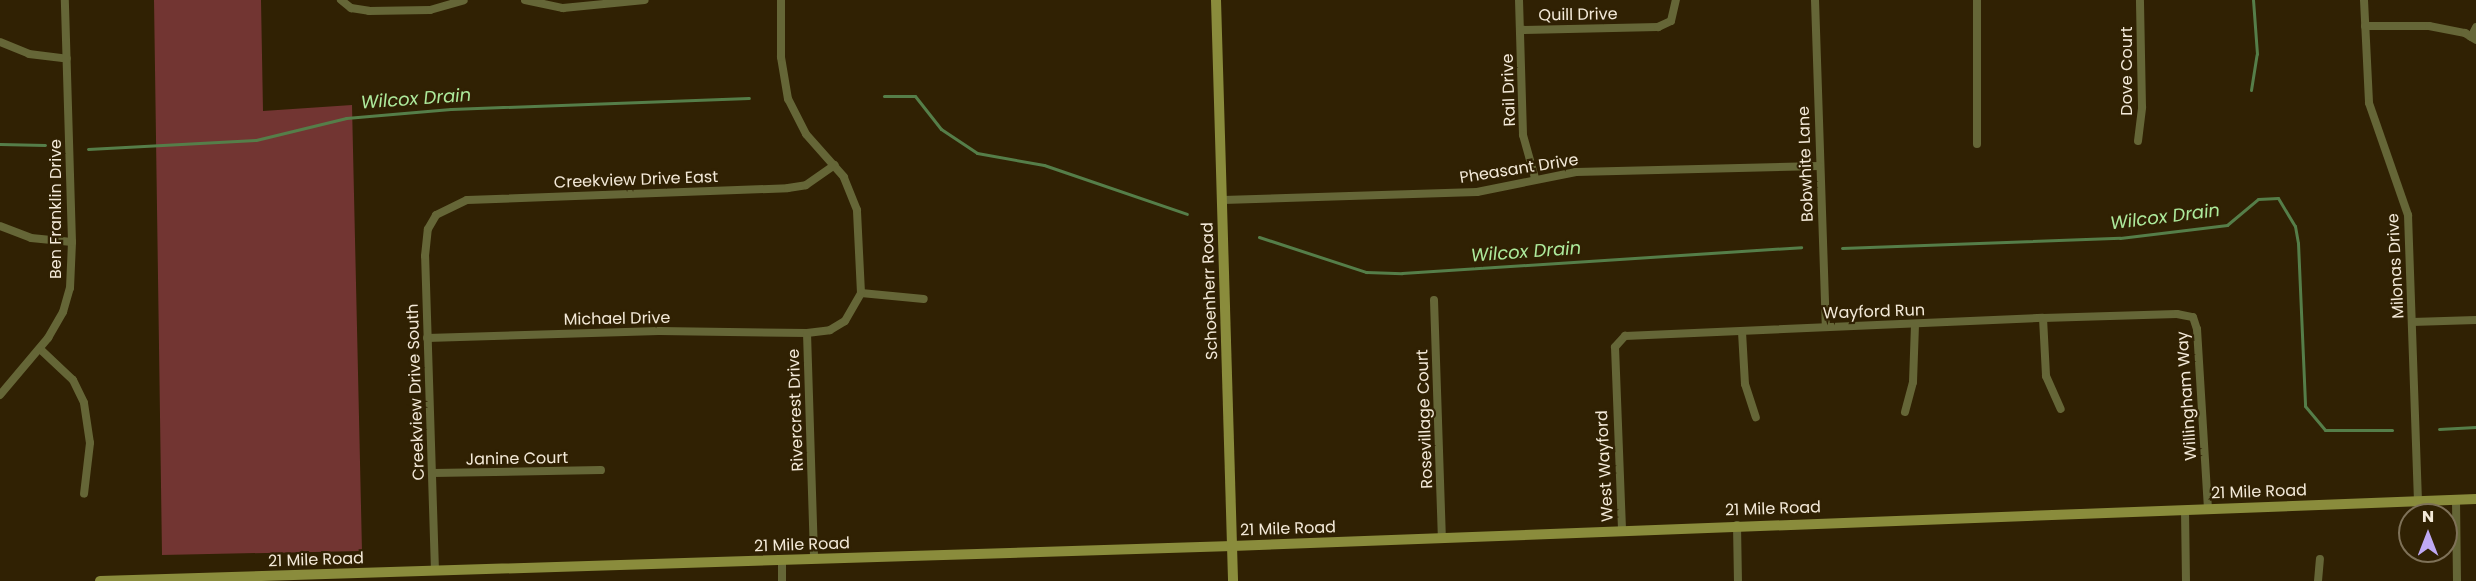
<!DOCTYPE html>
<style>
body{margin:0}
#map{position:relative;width:2476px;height:581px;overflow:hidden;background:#302103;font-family:Poppins,sans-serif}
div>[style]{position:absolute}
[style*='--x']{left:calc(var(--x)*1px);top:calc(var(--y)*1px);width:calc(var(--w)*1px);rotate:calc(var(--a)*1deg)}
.green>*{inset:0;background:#723532}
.stream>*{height:3px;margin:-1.5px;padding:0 1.5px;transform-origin:1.5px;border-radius:1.5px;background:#557e49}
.street>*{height:8px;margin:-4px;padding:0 4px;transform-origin:4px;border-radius:4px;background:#656637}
.secondary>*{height:10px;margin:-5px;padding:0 5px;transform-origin:5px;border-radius:5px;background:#8a8c3c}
span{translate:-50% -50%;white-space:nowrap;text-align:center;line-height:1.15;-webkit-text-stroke:4.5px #302103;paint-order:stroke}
.street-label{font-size:16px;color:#f3e9d8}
.water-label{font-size:18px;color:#adea9c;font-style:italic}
.north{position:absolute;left:2398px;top:503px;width:60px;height:60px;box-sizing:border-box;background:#302103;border:2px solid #7e7158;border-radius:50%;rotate:0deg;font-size:16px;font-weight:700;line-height:24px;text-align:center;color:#f3e9d8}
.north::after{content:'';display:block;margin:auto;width:21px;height:27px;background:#bfa9f4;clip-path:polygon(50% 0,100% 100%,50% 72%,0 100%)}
</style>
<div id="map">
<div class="green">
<div style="clip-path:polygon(154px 0,261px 0,263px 111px,352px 105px,362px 551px,162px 555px)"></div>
</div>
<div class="stream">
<div style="--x:2251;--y:90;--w:36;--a:-81"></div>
<div style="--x:2257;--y:54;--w:54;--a:-94.2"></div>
<div style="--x:884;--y:96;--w:31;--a:0"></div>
<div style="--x:915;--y:96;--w:42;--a:51.8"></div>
<div style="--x:941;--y:129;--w:43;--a:33.7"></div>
<div style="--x:977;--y:153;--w:68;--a:10.2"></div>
<div style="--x:1044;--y:165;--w:151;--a:18.9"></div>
<div style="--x:0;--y:144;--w:45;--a:1.3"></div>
<div style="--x:88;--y:149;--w:168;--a:-3.1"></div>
<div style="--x:256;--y:140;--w:93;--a:-13.7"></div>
<div style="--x:346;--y:118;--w:105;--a:-4.9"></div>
<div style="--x:451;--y:109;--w:298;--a:-2.1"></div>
<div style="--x:1259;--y:237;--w:113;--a:18.1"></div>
<div style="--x:1366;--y:272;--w:36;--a:2"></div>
<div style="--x:1402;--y:273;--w:400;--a:-3.7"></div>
<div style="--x:1842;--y:248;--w:278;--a:-2.1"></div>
<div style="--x:2120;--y:238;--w:108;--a:-6.9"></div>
<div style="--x:2227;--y:225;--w:40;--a:-40"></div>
<div style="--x:2258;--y:199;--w:20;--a:-3"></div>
<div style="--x:2278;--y:198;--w:33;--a:59"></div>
<div style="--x:2295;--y:226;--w:17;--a:80"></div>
<div style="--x:2298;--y:243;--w:163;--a:87.5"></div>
<div style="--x:2305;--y:406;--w:31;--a:50"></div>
<div style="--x:2325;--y:430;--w:67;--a:0"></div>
<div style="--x:2439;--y:429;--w:37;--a:-3"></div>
</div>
<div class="street">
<div style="--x:341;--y:0;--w:13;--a:39"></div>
<div style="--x:351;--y:8;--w:18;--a:9"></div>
<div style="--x:369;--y:11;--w:61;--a:-0.9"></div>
<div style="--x:430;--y:10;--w:35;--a:-16"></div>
<div style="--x:525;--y:0;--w:39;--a:12"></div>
<div style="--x:563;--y:8;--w:82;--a:-5.6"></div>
<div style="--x:1519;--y:0;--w:135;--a:88.3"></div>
<div style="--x:1523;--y:135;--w:45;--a:74.4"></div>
<div style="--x:1815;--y:0;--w:326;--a:88.1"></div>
<div style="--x:2364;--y:0;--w:103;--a:87.2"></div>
<div style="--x:2369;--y:103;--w:119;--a:70.8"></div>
<div style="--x:2408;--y:215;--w:286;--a:88"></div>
<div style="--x:2365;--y:26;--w:64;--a:0"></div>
<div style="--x:2429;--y:26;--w:37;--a:11"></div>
<div style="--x:2465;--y:33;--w:13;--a:32"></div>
<div style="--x:1520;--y:30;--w:138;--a:-1.2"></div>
<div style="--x:1658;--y:27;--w:14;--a:-25"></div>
<div style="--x:1671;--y:21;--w:22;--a:-77"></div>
<div style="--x:2471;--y:37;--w:11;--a:-63"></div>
<div style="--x:0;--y:42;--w:31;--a:22"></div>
<div style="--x:29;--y:54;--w:38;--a:7"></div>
<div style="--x:2138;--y:141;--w:34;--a:-83"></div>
<div style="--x:2142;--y:107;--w:107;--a:-91.1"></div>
<div style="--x:1977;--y:144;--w:144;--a:-90"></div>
<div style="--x:1223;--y:200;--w:254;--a:-1.8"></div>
<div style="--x:1477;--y:192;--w:101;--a:-11.4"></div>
<div style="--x:1576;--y:172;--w:243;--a:-1.4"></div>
<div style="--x:0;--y:226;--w:33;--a:21"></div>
<div style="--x:31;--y:238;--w:41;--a:5.6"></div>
<div style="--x:861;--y:293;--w:63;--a:5.4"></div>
<div style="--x:1434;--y:300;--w:237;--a:88.1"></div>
<div style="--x:2043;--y:318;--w:58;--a:87"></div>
<div style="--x:2046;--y:376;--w:36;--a:66"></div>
<div style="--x:2412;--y:322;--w:64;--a:-1.8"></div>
<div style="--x:1742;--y:332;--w:52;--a:86.7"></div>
<div style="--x:1745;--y:384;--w:35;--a:72"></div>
<div style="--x:807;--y:333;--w:226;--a:88.2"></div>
<div style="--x:427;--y:338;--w:232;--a:-1.7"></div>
<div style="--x:659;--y:331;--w:148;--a:0.8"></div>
<div style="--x:807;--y:333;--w:23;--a:-7"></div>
<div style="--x:830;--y:330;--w:17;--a:-31"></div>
<div style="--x:845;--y:321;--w:32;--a:-60"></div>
<div style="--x:861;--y:293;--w:83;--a:-92.8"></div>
<div style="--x:857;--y:210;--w:35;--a:-112"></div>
<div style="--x:844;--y:177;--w:57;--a:-131.5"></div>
<div style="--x:806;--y:134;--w:39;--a:-117"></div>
<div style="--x:788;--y:99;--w:43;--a:-99.5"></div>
<div style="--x:781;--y:57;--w:57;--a:-90"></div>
<div style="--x:40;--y:349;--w:45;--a:43.2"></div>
<div style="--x:73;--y:380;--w:25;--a:64"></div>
<div style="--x:84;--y:403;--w:40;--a:81.5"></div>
<div style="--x:90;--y:443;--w:51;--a:96.7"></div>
<div style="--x:0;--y:395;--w:75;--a:-49.9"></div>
<div style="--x:48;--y:338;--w:30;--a:-60"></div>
<div style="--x:63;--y:312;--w:25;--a:-74"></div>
<div style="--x:70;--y:288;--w:46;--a:-87.5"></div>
<div style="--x:72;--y:242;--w:242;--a:-91.7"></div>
<div style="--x:1905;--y:412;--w:31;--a:-75"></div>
<div style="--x:1913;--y:382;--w:58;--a:-88"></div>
<div style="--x:433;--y:473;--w:168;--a:-1"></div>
<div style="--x:2456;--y:500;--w:81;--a:89.3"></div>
<div style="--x:2185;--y:510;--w:71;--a:89.2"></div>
<div style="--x:1737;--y:525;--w:56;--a:89"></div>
<div style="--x:1622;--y:529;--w:182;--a:-92.2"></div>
<div style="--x:1615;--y:347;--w:15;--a:-48"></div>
<div style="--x:1625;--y:336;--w:418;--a:-2.5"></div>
<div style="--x:2043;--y:318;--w:134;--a:-1.7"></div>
<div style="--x:2177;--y:314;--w:16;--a:11"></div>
<div style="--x:2193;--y:317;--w:13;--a:72"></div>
<div style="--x:2197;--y:329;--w:180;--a:86.5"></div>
<div style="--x:435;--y:571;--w:315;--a:-91.8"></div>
<div style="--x:425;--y:256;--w:27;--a:-84"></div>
<div style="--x:428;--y:229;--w:16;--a:-60"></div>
<div style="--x:436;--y:215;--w:34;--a:-26"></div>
<div style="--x:467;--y:200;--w:321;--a:-2.1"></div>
<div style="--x:788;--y:188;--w:18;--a:-9"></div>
<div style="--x:806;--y:185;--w:35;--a:-35"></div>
<div style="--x:782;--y:581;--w:21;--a:-90"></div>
<div style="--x:2318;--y:581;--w:22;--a:-85"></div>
</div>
<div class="secondary">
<div style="--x:1216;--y:0;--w:581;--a:88.32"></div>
<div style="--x:100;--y:581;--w:1133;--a:-1.77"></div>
<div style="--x:1232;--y:546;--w:1245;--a:-2.16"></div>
</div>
<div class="street-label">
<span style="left:1578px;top:15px;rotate:-1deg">Quill Drive</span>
<span style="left:2127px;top:71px;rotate:-90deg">Dove Court</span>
<span style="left:1509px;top:90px;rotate:-92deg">Rail Drive</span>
<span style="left:1806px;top:164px;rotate:-92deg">Bobwhite Lane</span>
<span style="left:1519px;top:169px;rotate:-9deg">Pheasant Drive</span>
<span style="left:636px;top:180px;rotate:-2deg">Creekview Drive East</span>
<span style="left:56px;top:209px;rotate:-90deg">Ben Franklin Drive</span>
<span style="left:2396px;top:266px;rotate:-93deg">Milonas Drive</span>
<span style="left:1210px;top:291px;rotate:-92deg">Schoenherr Road</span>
<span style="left:1874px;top:312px;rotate:-2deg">Wayford Run</span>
<span style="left:617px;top:319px;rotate:-1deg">Michael Drive</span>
<span style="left:416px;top:392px;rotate:-92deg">Creekview Drive South</span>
<span style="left:2187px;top:396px;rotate:-94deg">Willingham Way</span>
<span style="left:796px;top:410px;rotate:-92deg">Rivercrest Drive</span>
<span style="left:1425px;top:419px;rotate:-92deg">Rosevillage Court</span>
<span style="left:517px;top:459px;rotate:-1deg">Janine Court</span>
<span style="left:1605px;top:466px;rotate:-93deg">West Wayford</span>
<span style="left:2259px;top:492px;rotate:-2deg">21 Mile Road</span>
<span style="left:1773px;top:509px;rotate:-2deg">21 Mile Road</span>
<span style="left:1288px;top:529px;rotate:-2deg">21 Mile Road</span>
<span style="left:802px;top:545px;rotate:-2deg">21 Mile Road</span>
<span style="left:316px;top:560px;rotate:-2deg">21 Mile Road</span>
</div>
<div class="water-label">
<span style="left:416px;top:99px;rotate:-4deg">Wilcox Drain</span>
<span style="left:2165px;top:217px;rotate:-7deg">Wilcox Drain</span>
<span style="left:1526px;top:252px;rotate:-4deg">Wilcox Drain</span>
</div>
<div class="north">N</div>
</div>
